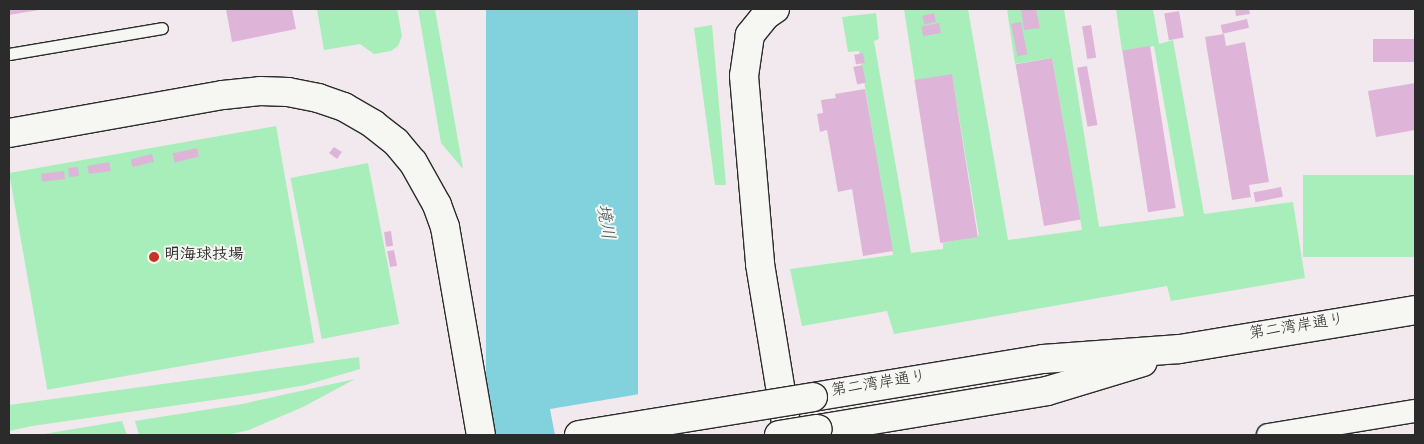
<!DOCTYPE html>
<meta charset="utf-8">
<style>
body{margin:0}
#map{position:relative;width:1424px;height:444px;overflow:hidden;background:#f1e9ed;font-family:"Gochi Hand","Klee One",sans-serif}
div>[style]{position:absolute}
[style*='--x']{left:calc(var(--x)*1px);top:calc(var(--y)*1px);width:calc(var(--w)*1px);rotate:calc(var(--a)*1deg)}
.green>*{inset:0;background:#a7eebb;transform-origin:0 0}
.water>*{inset:0;background:#82d2dd;transform-origin:0 0}
.pier>*{inset:0;background:#f1e9ed}
.building>*{inset:0;background:#dfb4d9;transform-origin:0 0}
.roads{filter:drop-shadow(1px 0 #2b2b2b) drop-shadow(-1px 0 #2b2b2b) drop-shadow(0 1px #2b2b2b) drop-shadow(0 -1px #2b2b2b)}
.lane>*{height:11px;margin:-5.5px;padding:0 5.5px;transform-origin:5.5px;border-radius:5.5px;background:#f6f6f2}
.street>*{height:22px;margin:-11px;padding:0 11px;transform-origin:11px;border-radius:11px;background:#f6f6f2}
.secondary>*{height:28px;margin:-14px;padding:0 14px;transform-origin:14px;border-radius:14px;background:#f6f6f2}
.bridges{filter:drop-shadow(1px 0 #2b2b2b) drop-shadow(-1px 0 #2b2b2b) drop-shadow(0 1px #2b2b2b) drop-shadow(0 -1px #2b2b2b)}
.secondary-bridge>*{height:28px;margin:-14px;padding:0 14px;transform-origin:14px;border-radius:14px;background:#f6f6f2}
.dots>*{width:14px;height:14px;translate:-50% -50%;box-sizing:border-box;border:2px solid #f6f6f2;border-radius:50%}
span{translate:-50% -50%;white-space:nowrap;text-align:center;line-height:1.15;-webkit-text-stroke:4px #f6f6f2;paint-order:stroke}
.poi-label{font-size:16px;color:#2b2b2b;font-weight:700}
.left{translate:0 -50%;text-align:left}
.street-label{font-size:16px;color:#2b2b2b}
.water-label{font-size:18px;color:#415558;font-style:italic}
.frame{position:absolute;inset:0;border:10px solid #2b2b2b;pointer-events:none}
</style>
<div id="map">
<div class="green">
<div style="clip-path:polygon(317px 9px,397px 9px,402px 36px,398px 46px,391px 51px,374px 54px,360px 44px,324px 50px)"></div>
<div style="clip-path:polygon(418px 9px,435px 9px,463px 169px,441px 143px)"></div>
<div style="clip-path:polygon(904px 9px,968px 9px,1008px 240px,1082px 230px,1052px 58px,1015px 64px,1007px 9px,1064px 9px,1099px 227px,1184px 216px,1154px 46px,1122px 51px,1116px 9px,1153px 9px,1159px 44px,1173px 40px,1204px 214px,1293px 202px,1305px 278px,1171px 301px,1167px 286px,894px 334px,887px 311px,802px 326px,790px 269px,893px 255px,859px 51px,848px 52px,842px 17px,876px 13px,879px 39px,874px 41px,911px 253px,943px 249px,943px 243px,979px 236px,952px 75px,915px 81px)"></div>
<div style="clip-path:polygon(712px 25px,726px 185px,715px 185px,694px 28px)"></div>
<div style="left:276px;top:126px;width:220px;height:271px;rotate:80deg"></div>
<div style="left:368px;top:163px;width:164px;height:79px;rotate:79deg"></div>
<div style="left:1415px;top:175px;width:82px;height:112px;rotate:90deg"></div>
<div style="clip-path:polygon(359px 357px,360px 369px,306px 385px,248px 395px,32px 426px,9px 431px,9px 405px)"></div>
<div style="clip-path:polygon(355px 379px,303px 407px,249px 430px,228px 435px,139px 435px,135px 421px,242px 404px)"></div>
<div style="clip-path:polygon(122px 421px,127px 435px,38px 435px)"></div>
</div>
<div class="water">
<div style="left:486px;top:9px;width:152px;height:432px"></div>
</div>
<div class="pier">
<div style="clip-path:polygon(706px 383px,715px 435px,555px 435px,550px 409px)"></div>
</div>
<div class="building">
<div style="clip-path:polygon(9px 9px,39px 9px,39px 10px,9px 15px)"></div>
<div style="clip-path:polygon(226px 9px,292px 9px,296px 29px,232px 42px)"></div>
<div style="clip-path:polygon(1021px 9px,1036px 9px,1040px 28px,1024px 30px)"></div>
<div style="clip-path:polygon(1235px 9px,1249px 9px,1250px 14px,1236px 16px)"></div>
<div style="left:1179px;top:11px;width:27px;height:15px;rotate:80deg"></div>
<div style="left:934px;top:13px;width:9px;height:12px;rotate:77deg"></div>
<div style="left:1247px;top:19px;width:9px;height:27px;rotate:77deg"></div>
<div style="left:1021px;top:22px;width:33px;height:10px;rotate:79deg"></div>
<div style="left:939px;top:23px;width:10px;height:18px;rotate:79deg"></div>
<div style="left:1091px;top:25px;width:33px;height:9px;rotate:81deg"></div>
<div style="clip-path:polygon(1224px 34px,1226px 46px,1245px 42px,1269px 182px,1249px 185px,1251px 197px,1232px 200px,1205px 37px)"></div>
<div style="left:1415px;top:39px;width:23px;height:42px;rotate:90deg"></div>
<div style="left:1150px;top:46px;width:164px;height:28px;rotate:81deg"></div>
<div style="left:863px;top:53px;width:10px;height:9px;rotate:79deg"></div>
<div style="left:1052px;top:58px;width:164px;height:37px;rotate:80deg"></div>
<div style="left:862px;top:65px;width:18px;height:9px;rotate:77deg"></div>
<div style="left:1087px;top:66px;width:60px;height:10px;rotate:80deg"></div>
<div style="left:952px;top:74px;width:165px;height:38px;rotate:81deg"></div>
<div style="clip-path:polygon(1415px 83px,1415px 130px,1376px 137px,1368px 91px)"></div>
<div style="clip-path:polygon(865px 89px,893px 251px,863px 256px,852px 189px,838px 192px,827px 130px,820px 132px,817px 114px,823px 113px,821px 100px,836px 98px,835px 94px)"></div>
<div style="clip-path:polygon(334px 147px,342px 152px,337px 159px,329px 153px)"></div>
<div style="left:197px;top:148px;width:9px;height:25px;rotate:77deg"></div>
<div style="left:152px;top:154px;width:8px;height:22px;rotate:76deg"></div>
<div style="clip-path:polygon(109px 162px,111px 171px,89px 174px,87px 166px)"></div>
<div style="left:78px;top:167px;width:9px;height:10px;rotate:84deg"></div>
<div style="left:64px;top:171px;width:8px;height:23px;rotate:83deg"></div>
<div style="left:1281px;top:187px;width:10px;height:28px;rotate:79deg"></div>
<div style="left:391px;top:231px;width:15px;height:7px;rotate:82deg"></div>
<div style="left:394px;top:250px;width:16px;height:7px;rotate:79deg"></div>
</div>
<div class="roads">
<div class="lane">
<div style="--x:9;--y:54;--w:155;--a:-9.6"></div>
</div>
<div class="street">
<div style="--x:1268;--y:435;--w:149;--a:-9.3"></div>
</div>
<div class="secondary">
<div style="--x:775;--y:9;--w:11;--a:146"></div>
<div style="--x:766;--y:15;--w:26;--a:129"></div>
<div style="--x:750;--y:35;--w:41;--a:98.3"></div>
<div style="--x:744;--y:76;--w:189;--a:85.1"></div>
<div style="--x:760;--y:264;--w:173;--a:80.7"></div>
<div style="--x:9;--y:133;--w:217;--a:-10.1"></div>
<div style="--x:223;--y:95;--w:37;--a:-6"></div>
<div style="--x:260;--y:91;--w:28;--a:2"></div>
<div style="--x:288;--y:92;--w:31;--a:11"></div>
<div style="--x:318;--y:98;--w:28;--a:19"></div>
<div style="--x:344;--y:107;--w:34;--a:30"></div>
<div style="--x:373;--y:124;--w:29;--a:38"></div>
<div style="--x:396;--y:142;--w:26;--a:50"></div>
<div style="--x:413;--y:162;--w:49;--a:60.8"></div>
<div style="--x:437;--y:205;--w:23;--a:70"></div>
<div style="--x:445;--y:227;--w:211;--a:80.2"></div>
<div style="--x:813;--y:397;--w:233;--a:-9.4"></div>
<div style="--x:1043;--y:359;--w:137;--a:-4.2"></div>
<div style="--x:1180;--y:349;--w:238;--a:-9.4"></div>
<div style="--x:818;--y:429;--w:232;--a:-9.4"></div>
<div style="--x:1047;--y:391;--w:100;--a:-16.8"></div>
</div>
</div>
<div class="bridges">
<div class="secondary-bridge">
<div style="--x:579;--y:435;--w:237;--a:-9.2"></div>
<div style="--x:779;--y:435;--w:39;--a:-9"></div>
</div>
</div>
<div class="dots">
<div style="left:154px;top:257px;background:#c8321e"></div>
</div>
<div class="poi-label">
<span class="left" style="left:164px;top:257px">明海球技場</span>
</div>
<div class="street-label">
<span style="left:1297px;top:329px;rotate:-9deg">第二湾岸通り</span>
<span style="left:879px;top:386px;rotate:-9deg">第二湾岸通り</span>
</div>
<div class="water-label">
<span style="left:603px;top:222px;rotate:81deg">境川</span>
</div>
<div class="frame"></div>
</div>
